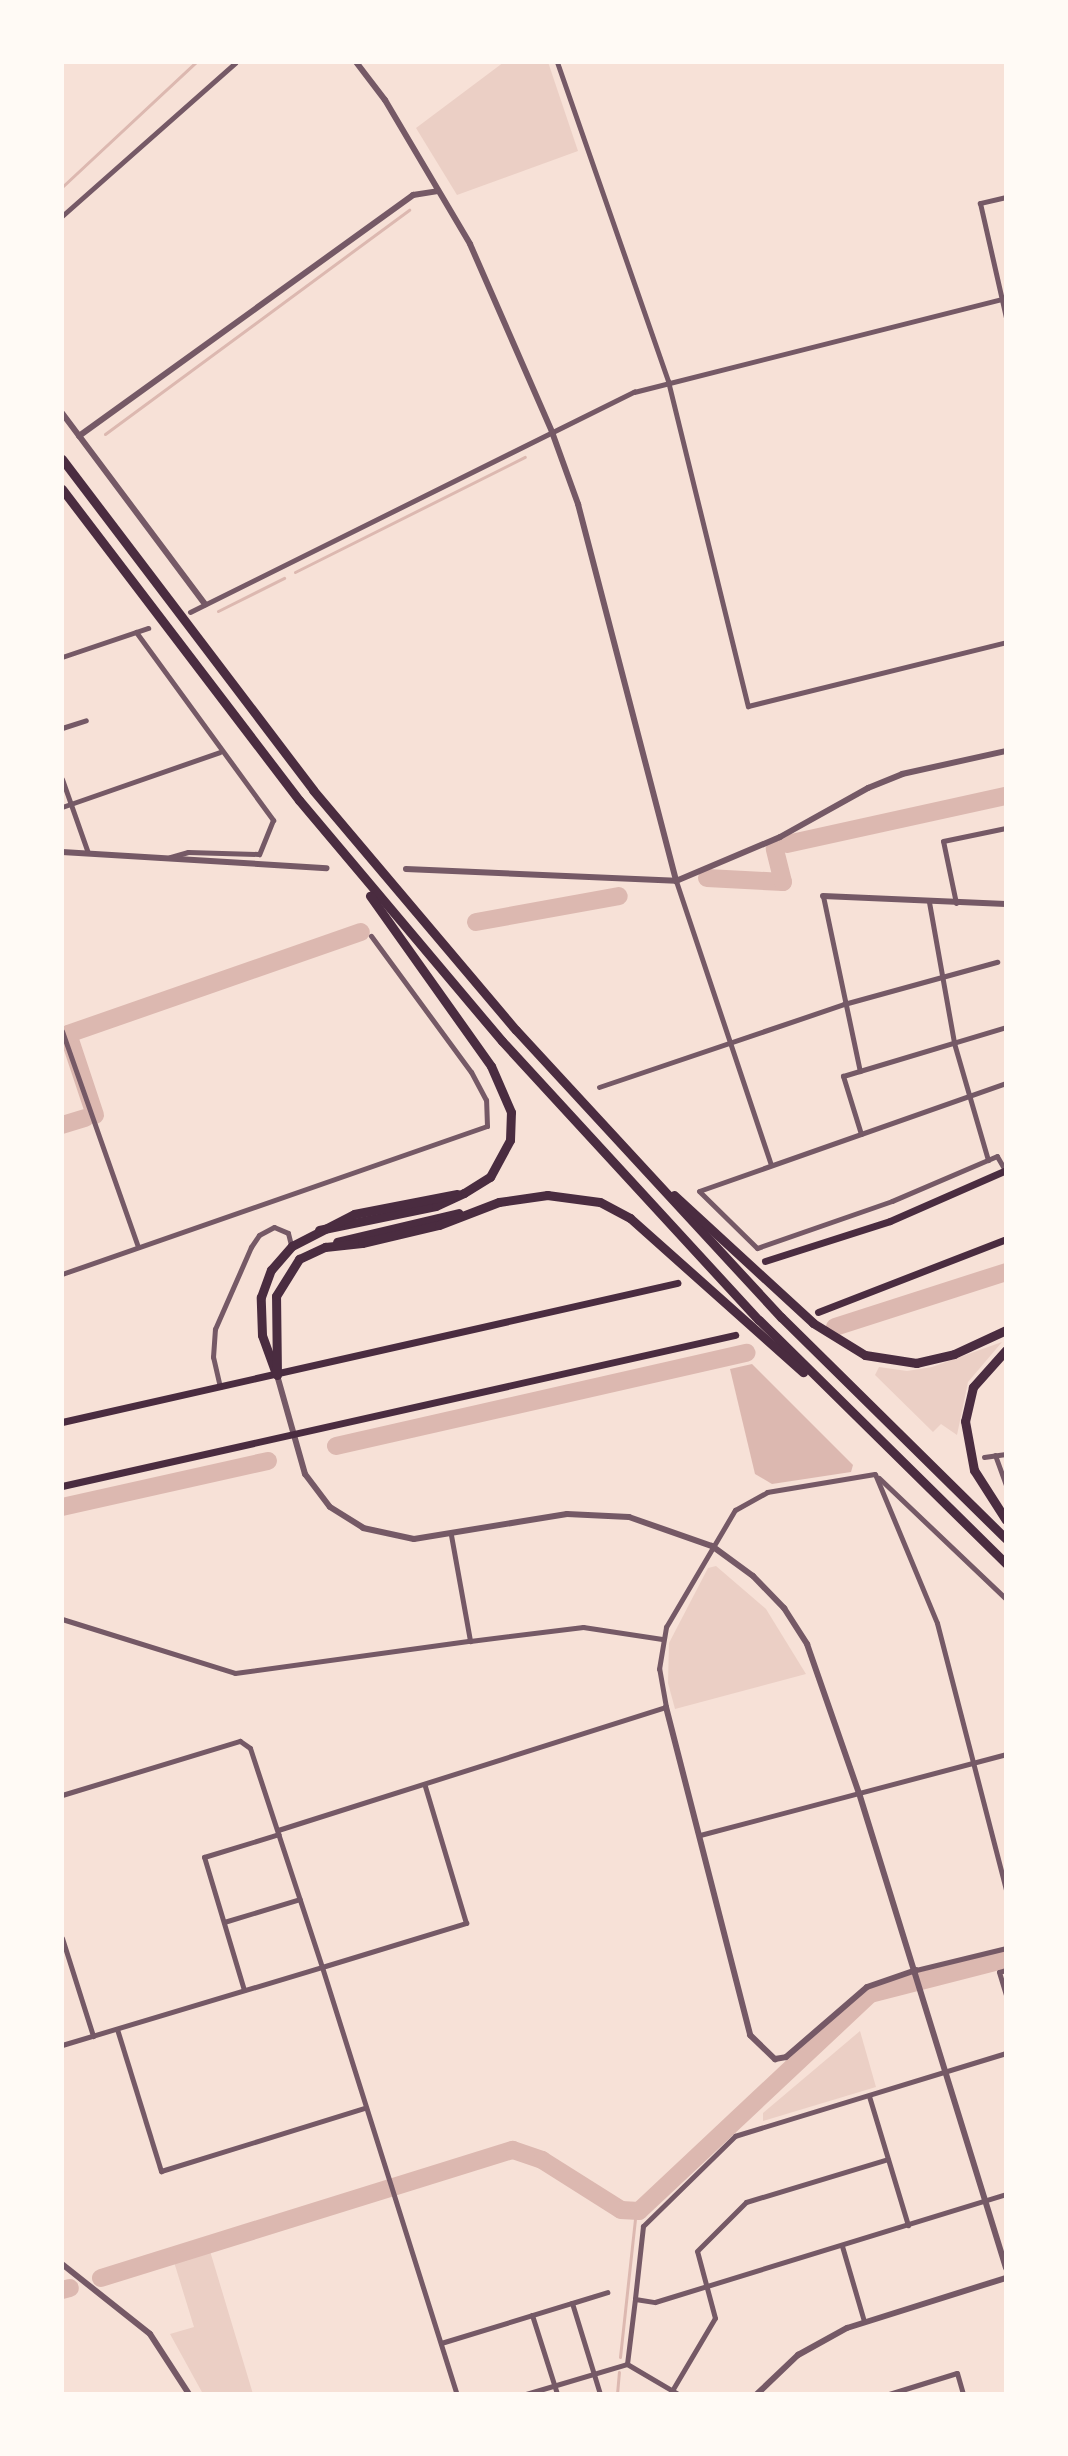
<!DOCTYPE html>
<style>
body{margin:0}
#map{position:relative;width:1068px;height:2456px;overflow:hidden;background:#f7e1d7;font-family:Commissioner,sans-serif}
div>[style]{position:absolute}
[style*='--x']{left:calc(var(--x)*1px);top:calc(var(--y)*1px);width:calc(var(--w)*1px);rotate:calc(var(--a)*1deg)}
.green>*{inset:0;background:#ebcfc5}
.water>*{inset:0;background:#dcb8b0}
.stream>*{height:3px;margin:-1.5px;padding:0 1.5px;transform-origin:1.5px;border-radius:1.5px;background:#dcb8b0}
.river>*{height:18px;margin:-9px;padding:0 9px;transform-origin:9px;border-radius:9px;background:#dcb8b0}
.minor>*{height:5px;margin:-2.5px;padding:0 2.5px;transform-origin:2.5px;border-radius:2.5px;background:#755966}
.tertiary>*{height:6px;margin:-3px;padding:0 3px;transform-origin:3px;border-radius:3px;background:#755966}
.primary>*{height:7px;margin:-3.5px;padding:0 3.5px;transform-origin:3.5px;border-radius:3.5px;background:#4a2c40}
.motorway>*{height:9px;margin:-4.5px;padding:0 4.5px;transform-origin:4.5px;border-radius:4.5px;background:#4a2c40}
span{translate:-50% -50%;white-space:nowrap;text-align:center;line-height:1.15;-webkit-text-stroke:8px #fffaf5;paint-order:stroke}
.frame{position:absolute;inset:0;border:64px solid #fffaf5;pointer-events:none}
</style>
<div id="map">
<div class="green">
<div style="clip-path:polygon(504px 62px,548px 62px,578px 151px,457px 195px,416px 128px)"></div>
<div style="clip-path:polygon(1002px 1342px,968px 1382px,957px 1435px,941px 1424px,933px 1432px,875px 1375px,879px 1367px,907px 1371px,932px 1367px)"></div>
<div style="clip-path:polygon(716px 1566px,766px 1609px,806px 1674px,675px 1709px,668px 1683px,669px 1643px,708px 1568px)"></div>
<div style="clip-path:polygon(860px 2031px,876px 2087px,763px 2121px,763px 2113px)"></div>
<div style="clip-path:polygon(210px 2251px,253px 2394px,203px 2394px,170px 2334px,194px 2327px,174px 2262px)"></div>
</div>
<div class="water">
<div style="clip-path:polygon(752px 1364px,853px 1465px,851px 1472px,772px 1484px,755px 1474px,730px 1369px)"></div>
</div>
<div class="stream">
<div style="--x:62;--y:187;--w:183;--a:-43"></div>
<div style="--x:105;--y:434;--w:378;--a:-36.4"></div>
<div style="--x:295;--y:572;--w:257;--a:-26.6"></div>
<div style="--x:218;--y:611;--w:74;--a:-26.6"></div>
<div style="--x:637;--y:2214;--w:4;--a:-56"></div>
<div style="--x:620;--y:2357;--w:139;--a:-83.8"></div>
<div style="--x:617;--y:2394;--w:22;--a:-85"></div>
</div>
<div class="river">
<div style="--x:787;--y:844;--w:224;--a:-12.4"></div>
<div style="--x:707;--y:878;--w:76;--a:3"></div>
<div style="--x:783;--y:882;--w:34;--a:-104"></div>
<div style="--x:476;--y:922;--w:145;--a:-10.3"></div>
<div style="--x:95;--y:1115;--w:85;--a:-108.4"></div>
<div style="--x:68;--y:1034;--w:310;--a:-19.2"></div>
<div style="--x:62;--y:1125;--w:24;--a:-17"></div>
<div style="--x:835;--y:1327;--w:180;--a:-17.8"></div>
<div style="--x:336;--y:1446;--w:421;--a:-12.8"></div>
<div style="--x:62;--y:1507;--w:211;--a:-12.6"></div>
<div style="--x:101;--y:2278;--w:431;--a:-17.3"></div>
<div style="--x:513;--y:2150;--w:31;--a:19"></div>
<div style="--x:542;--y:2160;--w:93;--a:32.3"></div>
<div style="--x:621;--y:2210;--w:18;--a:3"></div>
<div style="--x:639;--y:2211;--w:317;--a:-43.2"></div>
<div style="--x:870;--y:1994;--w:140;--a:-14.4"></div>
<div style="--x:62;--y:2290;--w:8;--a:-14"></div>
</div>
<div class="minor">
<div style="--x:557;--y:62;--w:338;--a:70.8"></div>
<div style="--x:668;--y:381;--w:335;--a:76.2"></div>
<div style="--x:748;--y:706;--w:266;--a:-13.9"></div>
<div style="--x:1006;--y:197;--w:27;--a:167"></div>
<div style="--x:980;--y:203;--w:117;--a:77.2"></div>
<div style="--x:62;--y:216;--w:232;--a:-41.5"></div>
<div style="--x:190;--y:612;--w:496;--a:-26.4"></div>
<div style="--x:634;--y:392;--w:384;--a:-14.2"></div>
<div style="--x:136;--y:632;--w:233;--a:53.9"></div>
<div style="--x:273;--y:820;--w:37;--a:112"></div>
<div style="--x:259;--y:854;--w:71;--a:-178.4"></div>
<div style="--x:188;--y:852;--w:19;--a:164"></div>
<div style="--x:62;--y:657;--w:91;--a:-18.6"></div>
<div style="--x:62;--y:728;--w:25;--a:-18"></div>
<div style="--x:62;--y:779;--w:78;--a:70.6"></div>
<div style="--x:62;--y:807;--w:167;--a:-19.2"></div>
<div style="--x:676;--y:881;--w:299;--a:71.5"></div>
<div style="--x:823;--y:896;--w:179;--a:78.1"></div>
<div style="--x:929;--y:902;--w:143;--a:79.9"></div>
<div style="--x:954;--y:1043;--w:122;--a:73.8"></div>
<div style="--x:956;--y:903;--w:63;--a:-101.8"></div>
<div style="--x:943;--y:841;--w:64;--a:-11.7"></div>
<div style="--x:62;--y:1031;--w:229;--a:70.6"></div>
<div style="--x:599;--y:1087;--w:259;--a:-18.7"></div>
<div style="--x:844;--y:1004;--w:159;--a:-15.4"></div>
<div style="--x:861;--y:1134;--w:61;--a:-107.2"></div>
<div style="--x:843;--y:1076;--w:170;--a:-16.7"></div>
<div style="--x:1005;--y:1170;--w:16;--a:-120"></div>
<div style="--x:997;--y:1156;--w:114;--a:156.8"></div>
<div style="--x:892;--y:1201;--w:143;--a:160.8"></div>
<div style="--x:757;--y:1248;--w:81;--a:-135.5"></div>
<div style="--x:699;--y:1191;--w:325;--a:-19.4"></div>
<div style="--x:62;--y:1274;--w:450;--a:-19.2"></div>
<div style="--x:487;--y:1126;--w:26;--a:-92"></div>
<div style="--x:486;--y:1100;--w:32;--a:-118"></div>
<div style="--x:471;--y:1072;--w:169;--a:-126.3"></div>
<div style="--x:220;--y:1387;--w:31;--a:-103"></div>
<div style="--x:213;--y:1357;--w:28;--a:-86"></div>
<div style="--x:215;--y:1329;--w:90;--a:-66.3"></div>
<div style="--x:251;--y:1247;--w:14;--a:-56"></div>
<div style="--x:259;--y:1235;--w:17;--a:-28"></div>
<div style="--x:274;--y:1227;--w:15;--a:23"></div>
<div style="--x:288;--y:1233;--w:12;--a:76"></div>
<div style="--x:995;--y:1455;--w:33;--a:70"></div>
<div style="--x:984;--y:1457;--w:22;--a:-8"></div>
<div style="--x:875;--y:1474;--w:161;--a:67.4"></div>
<div style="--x:937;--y:1623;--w:276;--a:75.5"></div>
<div style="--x:879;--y:1478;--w:175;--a:43.6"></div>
<div style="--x:451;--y:1535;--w:108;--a:79.8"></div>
<div style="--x:470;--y:1641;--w:114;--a:-7.1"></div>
<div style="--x:583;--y:1627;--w:80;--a:8.6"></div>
<div style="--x:62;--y:1619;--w:181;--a:17.3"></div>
<div style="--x:235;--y:1673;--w:237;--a:-7.8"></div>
<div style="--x:62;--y:1795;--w:186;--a:-16.9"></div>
<div style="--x:240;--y:1741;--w:12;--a:35"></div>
<div style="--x:250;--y:1748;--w:231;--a:71.8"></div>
<div style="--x:322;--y:1967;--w:151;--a:-17"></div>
<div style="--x:466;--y:1923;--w:143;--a:-106.7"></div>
<div style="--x:278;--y:1830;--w:407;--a:-17.6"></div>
<div style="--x:666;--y:1707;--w:39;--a:-100"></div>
<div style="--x:659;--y:1669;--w:43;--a:-80.5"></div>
<div style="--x:666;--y:1627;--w:136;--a:-59.5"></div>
<div style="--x:735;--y:1510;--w:37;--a:-29"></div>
<div style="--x:767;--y:1492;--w:109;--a:-9.5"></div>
<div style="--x:700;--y:1835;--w:317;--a:-14.8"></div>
<div style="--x:224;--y:1922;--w:79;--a:-16.8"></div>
<div style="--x:62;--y:1938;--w:103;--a:72.4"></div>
<div style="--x:916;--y:1970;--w:93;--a:-13.7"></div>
<div style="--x:1006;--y:1970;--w:7;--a:164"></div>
<div style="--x:999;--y:1972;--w:24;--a:73"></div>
<div style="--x:244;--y:1990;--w:139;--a:-106.7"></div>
<div style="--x:204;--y:1857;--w:78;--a:-17"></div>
<div style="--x:117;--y:2029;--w:149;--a:72.8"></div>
<div style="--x:161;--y:2171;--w:214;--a:-17.2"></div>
<div style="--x:62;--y:2045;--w:271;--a:-16.7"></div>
<div style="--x:322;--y:1967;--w:448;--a:72.5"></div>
<div style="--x:1006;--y:2053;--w:283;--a:163"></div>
<div style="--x:735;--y:2136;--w:129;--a:135.6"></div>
<div style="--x:643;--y:2226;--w:73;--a:96.3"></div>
<div style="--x:635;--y:2299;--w:20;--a:9"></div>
<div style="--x:655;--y:2302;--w:367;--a:-17.1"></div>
<div style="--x:869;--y:2096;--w:135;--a:73.2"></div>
<div style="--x:842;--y:2246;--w:78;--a:73.7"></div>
<div style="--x:572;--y:2303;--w:37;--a:-17"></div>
<div style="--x:532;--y:2315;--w:83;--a:72.4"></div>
<div style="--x:441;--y:2343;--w:137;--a:-17"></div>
<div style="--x:572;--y:2303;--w:95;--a:72.9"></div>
<div style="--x:627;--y:2364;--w:65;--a:-83"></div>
<div style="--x:526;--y:2394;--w:105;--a:-16.5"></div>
<div style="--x:627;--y:2364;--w:59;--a:30.5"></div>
<div style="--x:670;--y:2394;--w:88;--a:-59.4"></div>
<div style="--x:715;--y:2318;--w:69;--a:-105"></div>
<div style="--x:697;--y:2251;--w:69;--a:-45"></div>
<div style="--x:746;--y:2202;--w:148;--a:-16.8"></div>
<div style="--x:889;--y:2394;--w:71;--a:-17.2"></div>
<div style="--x:957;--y:2373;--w:22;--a:74"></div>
</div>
<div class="tertiary">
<div style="--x:356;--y:62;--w:48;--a:52.7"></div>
<div style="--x:385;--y:100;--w:167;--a:59.4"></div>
<div style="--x:470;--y:244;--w:205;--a:66.4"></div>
<div style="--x:552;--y:432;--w:77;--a:70.1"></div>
<div style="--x:578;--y:504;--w:390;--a:75.4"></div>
<div style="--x:62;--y:413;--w:239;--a:53.2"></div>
<div style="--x:79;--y:436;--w:412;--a:-35.8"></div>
<div style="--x:413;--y:195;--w:25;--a:-9"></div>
<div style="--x:62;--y:852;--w:265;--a:3.5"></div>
<div style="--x:406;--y:869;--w:270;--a:2.5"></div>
<div style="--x:676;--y:881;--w:113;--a:-22.9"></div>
<div style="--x:780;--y:837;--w:101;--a:-29.1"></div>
<div style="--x:868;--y:788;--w:37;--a:-22"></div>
<div style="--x:902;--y:774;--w:107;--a:-12.5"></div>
<div style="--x:823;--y:896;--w:183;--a:2.5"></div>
<div style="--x:277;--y:1375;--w:103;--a:74.2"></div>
<div style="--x:305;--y:1474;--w:41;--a:52.9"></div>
<div style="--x:330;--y:1507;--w:39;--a:32"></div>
<div style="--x:363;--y:1528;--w:52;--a:12.2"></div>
<div style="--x:414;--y:1539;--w:155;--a:-9.3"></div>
<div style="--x:567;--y:1514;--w:62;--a:2.8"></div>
<div style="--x:629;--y:1517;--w:88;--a:19.3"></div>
<div style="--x:712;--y:1546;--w:51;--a:36.2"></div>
<div style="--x:753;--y:1576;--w:45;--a:45.9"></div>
<div style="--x:784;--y:1608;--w:43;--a:57.4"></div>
<div style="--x:807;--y:1644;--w:158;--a:70.8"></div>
<div style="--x:859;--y:1793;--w:497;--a:72.8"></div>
<div style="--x:666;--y:1707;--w:339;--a:75.6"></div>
<div style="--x:750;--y:2035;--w:35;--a:44"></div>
<div style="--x:775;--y:2059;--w:11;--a:-10"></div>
<div style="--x:786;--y:2057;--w:107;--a:-40.8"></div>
<div style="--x:867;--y:1987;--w:52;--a:-19.1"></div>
<div style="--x:62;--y:2264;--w:112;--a:38.5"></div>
<div style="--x:150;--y:2334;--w:72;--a:57"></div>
<div style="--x:757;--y:2394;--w:57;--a:-43.6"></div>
<div style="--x:798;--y:2355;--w:56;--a:-28.9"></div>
<div style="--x:847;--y:2328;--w:167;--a:-17.5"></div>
</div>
<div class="primary">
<div style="--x:765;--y:1261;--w:131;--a:-17.7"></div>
<div style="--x:890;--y:1221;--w:127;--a:-23.7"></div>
<div style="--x:818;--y:1312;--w:202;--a:-21.2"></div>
<div style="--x:62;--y:1422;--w:631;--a:-12.74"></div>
<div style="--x:62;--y:1486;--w:690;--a:-12.65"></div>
</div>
<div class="motorway">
<div style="--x:62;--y:459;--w:415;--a:52.8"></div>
<div style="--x:313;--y:790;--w:314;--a:49.8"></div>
<div style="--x:516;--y:1030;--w:391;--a:47.3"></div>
<div style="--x:781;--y:1317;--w:316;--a:44.6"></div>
<div style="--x:62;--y:489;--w:391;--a:52.7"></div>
<div style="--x:299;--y:800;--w:315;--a:49.9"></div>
<div style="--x:502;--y:1041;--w:379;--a:47.4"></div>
<div style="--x:759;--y:1320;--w:347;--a:44.6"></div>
<div style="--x:674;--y:1195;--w:189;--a:42.6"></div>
<div style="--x:813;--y:1323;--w:61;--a:31.6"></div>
<div style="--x:865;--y:1355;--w:52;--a:8.9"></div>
<div style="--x:916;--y:1363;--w:39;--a:-13"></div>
<div style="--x:954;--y:1354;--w:57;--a:-24.8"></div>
<div style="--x:319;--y:1230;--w:119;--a:-11.6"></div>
<div style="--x:436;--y:1206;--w:31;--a:-25"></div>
<div style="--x:464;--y:1193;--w:31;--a:-32"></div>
<div style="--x:490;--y:1177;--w:42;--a:-61.6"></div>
<div style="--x:510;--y:1140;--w:28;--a:-88"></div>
<div style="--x:511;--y:1112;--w:50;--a:-113.5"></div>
<div style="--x:491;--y:1066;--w:209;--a:-125.4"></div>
<div style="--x:337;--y:1242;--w:125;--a:-13.4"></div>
<div style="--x:1006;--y:1350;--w:50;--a:131.7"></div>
<div style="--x:973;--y:1387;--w:35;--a:103"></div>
<div style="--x:965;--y:1421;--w:50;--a:79.6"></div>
<div style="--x:974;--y:1470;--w:59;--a:57.4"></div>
<div style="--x:275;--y:1371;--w:38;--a:-110"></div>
<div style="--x:262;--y:1335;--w:38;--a:-92"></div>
<div style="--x:261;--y:1297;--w:29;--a:-70"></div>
<div style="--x:271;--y:1270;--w:32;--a:-49"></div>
<div style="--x:292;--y:1246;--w:70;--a:-27.3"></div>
<div style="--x:354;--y:1214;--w:105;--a:-11"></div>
<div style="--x:277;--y:1375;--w:79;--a:-90.7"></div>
<div style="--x:276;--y:1296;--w:44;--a:-58.1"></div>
<div style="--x:299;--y:1259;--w:29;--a:-25"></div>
<div style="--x:325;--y:1247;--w:37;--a:-6"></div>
<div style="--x:362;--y:1243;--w:79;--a:-13.2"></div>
<div style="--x:439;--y:1225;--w:64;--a:-21"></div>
<div style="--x:499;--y:1202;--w:49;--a:-8.3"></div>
<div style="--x:547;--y:1195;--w:53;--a:7.5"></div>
<div style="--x:600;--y:1202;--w:34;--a:28"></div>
<div style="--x:630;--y:1218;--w:232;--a:41.7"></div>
</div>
<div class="frame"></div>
</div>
